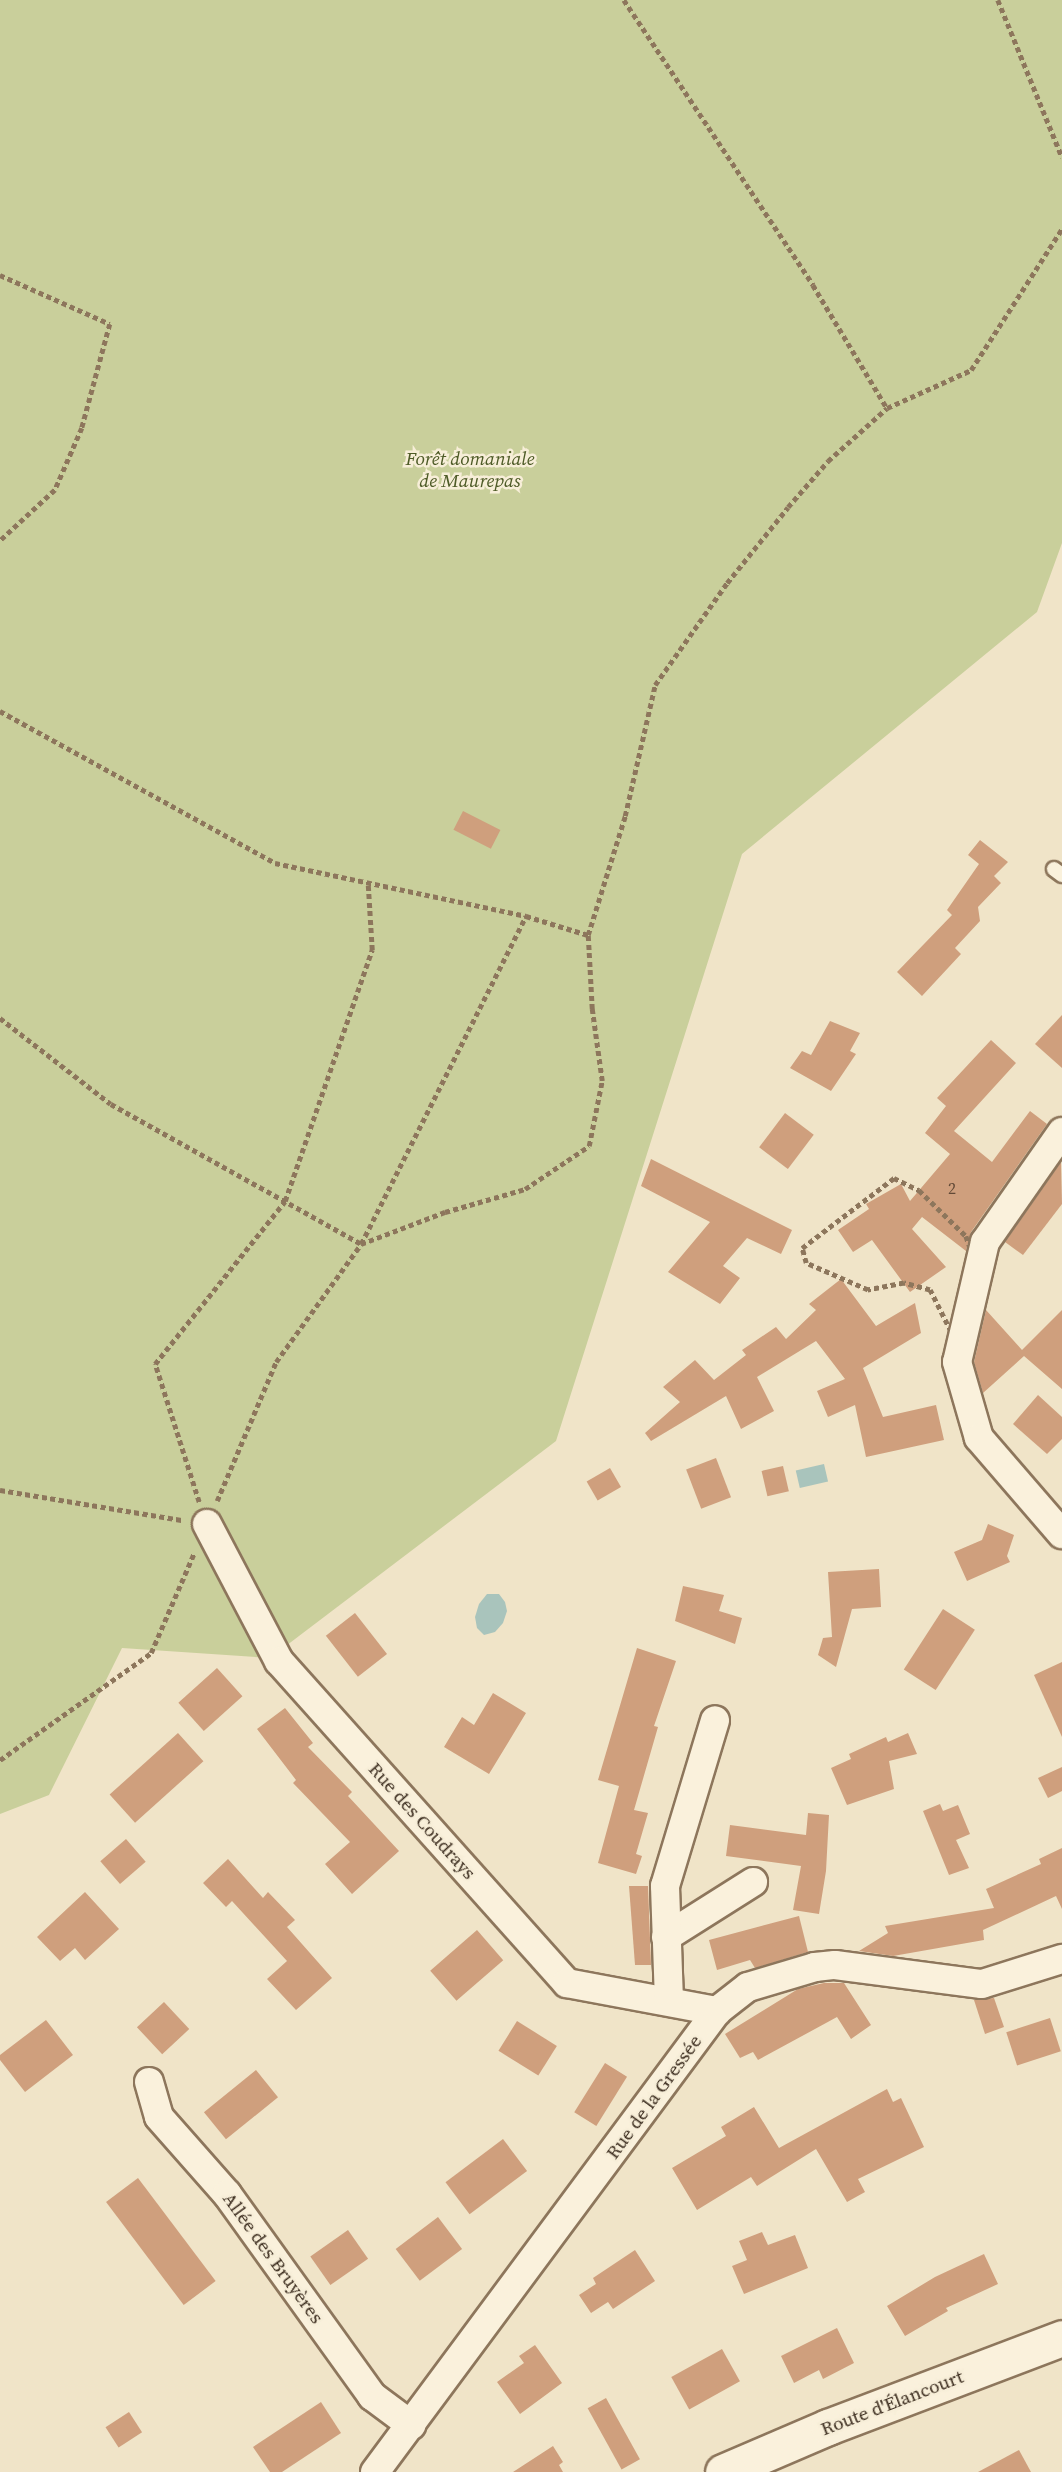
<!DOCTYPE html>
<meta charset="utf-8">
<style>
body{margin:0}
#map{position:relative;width:1062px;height:2472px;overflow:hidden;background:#f0e4c8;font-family:"Source Serif 4",serif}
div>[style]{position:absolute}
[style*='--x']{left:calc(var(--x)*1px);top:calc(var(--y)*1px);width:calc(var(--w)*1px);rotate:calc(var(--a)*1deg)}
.green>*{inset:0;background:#c9cf9b}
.water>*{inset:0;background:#a9c4bc;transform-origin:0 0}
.building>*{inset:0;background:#cf9f7d;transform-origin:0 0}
.path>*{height:4.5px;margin-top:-2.25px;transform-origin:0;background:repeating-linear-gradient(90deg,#8d765c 0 5px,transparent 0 8.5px)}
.roads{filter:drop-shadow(2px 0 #8d765c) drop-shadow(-2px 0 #8d765c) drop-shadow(0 2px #8d765c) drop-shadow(0 -2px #8d765c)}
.service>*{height:14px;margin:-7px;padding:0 7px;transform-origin:7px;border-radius:7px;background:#faf1dc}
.minor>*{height:28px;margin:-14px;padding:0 14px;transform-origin:14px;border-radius:14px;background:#faf1dc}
.tertiary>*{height:35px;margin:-17.5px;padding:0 17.5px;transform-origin:17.5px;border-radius:17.5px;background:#faf1dc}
span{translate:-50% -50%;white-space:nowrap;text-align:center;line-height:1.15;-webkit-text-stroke:5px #f7eed8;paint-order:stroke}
.number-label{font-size:16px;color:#624a37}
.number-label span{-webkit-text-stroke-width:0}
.park-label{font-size:19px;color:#4d5a26;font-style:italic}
.street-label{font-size:19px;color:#3d2e20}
</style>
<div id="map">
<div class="green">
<div style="clip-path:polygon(0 0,1062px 0,1062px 543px,1037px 612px,742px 854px,556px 1441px,270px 1658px,122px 1648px,49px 1795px,0 1814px)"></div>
</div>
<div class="water">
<div style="left:824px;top:1464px;width:18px;height:29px;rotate:77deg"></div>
<div style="clip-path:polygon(487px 1594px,499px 1594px,505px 1602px,507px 1611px,503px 1623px,495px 1632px,484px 1635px,477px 1628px,475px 1617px,479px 1604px)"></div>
</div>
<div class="building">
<div style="left:463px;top:811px;width:42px;height:21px;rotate:27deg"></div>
<div style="clip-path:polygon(980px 840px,1008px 862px,994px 876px,1001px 883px,978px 907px,980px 921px,955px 948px,961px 954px,922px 996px,897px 972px,952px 915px,947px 910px,979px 864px,968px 855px)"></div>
<div style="clip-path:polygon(1062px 1015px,1062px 1068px,1035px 1044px)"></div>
<div style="clip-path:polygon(830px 1021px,860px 1033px,850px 1051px,856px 1054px,831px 1091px,790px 1068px,802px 1051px,811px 1055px)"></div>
<div style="clip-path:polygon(991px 1040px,1016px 1063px,954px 1131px,992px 1162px,1030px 1111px,1047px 1124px,971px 1232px,966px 1251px,922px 1217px,912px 1229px,946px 1267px,910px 1292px,872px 1240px,853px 1252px,838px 1230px,869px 1209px,866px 1204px,901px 1184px,910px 1201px,950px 1154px,925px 1133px,946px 1106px,937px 1098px)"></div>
<div style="left:785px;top:1113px;width:36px;height:43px;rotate:37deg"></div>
<div style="clip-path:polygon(651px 1159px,792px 1230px,781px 1254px,747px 1238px,723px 1266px,740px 1278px,720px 1304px,668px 1272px,710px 1222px,641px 1186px)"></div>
<div style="clip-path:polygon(1061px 1162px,1062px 1204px,1023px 1255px,1005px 1242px)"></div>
<div style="clip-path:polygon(841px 1279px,876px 1326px,915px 1303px,921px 1333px,863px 1368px,883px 1417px,936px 1405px,944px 1440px,866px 1457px,855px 1405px,828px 1417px,817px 1391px,845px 1379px,816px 1341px,757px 1377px,774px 1411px,741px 1429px,726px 1396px,651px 1441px,645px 1433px,680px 1402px,663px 1387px,695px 1360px,714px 1380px,746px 1355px,742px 1350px,776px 1327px,786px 1339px,816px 1310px,809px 1304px)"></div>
<div style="clip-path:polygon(986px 1310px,1022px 1350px,1062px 1310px,1062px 1389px,1024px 1356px,983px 1393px,974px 1362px)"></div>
<div style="clip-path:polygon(1038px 1395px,1062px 1417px,1062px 1439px,1047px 1454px,1013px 1424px)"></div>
<div style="left:716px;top:1458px;width:42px;height:32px;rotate:69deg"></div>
<div style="left:783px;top:1466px;width:26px;height:22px;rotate:77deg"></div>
<div style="left:610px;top:1468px;width:22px;height:27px;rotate:60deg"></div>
<div style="clip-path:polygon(988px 1524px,1014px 1535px,1007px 1556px,1010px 1562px,967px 1581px,954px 1552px,982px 1540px)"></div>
<div style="clip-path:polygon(879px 1569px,881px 1607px,852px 1609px,836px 1667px,818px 1655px,823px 1638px,832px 1637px,828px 1572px)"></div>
<div style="clip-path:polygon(683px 1586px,724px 1595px,719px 1611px,742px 1618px,735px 1644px,675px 1621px)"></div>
<div style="left:943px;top:1609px;width:38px;height:72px;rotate:33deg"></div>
<div style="left:355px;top:1613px;width:52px;height:37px;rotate:52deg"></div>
<div style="clip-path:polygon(637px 1648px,676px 1661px,654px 1726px,658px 1727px,634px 1810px,648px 1813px,636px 1854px,642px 1856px,636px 1874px,598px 1863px,619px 1786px,598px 1780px)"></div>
<div style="clip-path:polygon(1062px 1662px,1062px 1737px,1034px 1675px)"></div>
<div style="left:217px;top:1668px;width:38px;height:52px;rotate:48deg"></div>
<div style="clip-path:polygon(493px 1693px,526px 1713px,489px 1774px,444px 1747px,462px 1717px,474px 1725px)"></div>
<div style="clip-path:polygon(285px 1708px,313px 1743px,308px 1747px,352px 1792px,348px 1796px,399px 1851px,352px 1894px,325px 1864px,350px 1842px,293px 1783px,296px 1780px,257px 1729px)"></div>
<div style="left:178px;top:1733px;width:38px;height:92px;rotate:48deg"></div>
<div style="clip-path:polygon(908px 1733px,917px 1754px,889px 1761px,894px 1789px,847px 1805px,831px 1768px,851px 1759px,849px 1754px,886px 1737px,888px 1742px)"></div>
<div style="clip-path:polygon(1062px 1767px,1062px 1791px,1048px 1798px,1038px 1778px)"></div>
<div style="clip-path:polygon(940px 1804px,943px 1811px,958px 1805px,970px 1834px,956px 1840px,969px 1868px,949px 1875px,923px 1811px)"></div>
<div style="clip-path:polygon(808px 1813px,829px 1815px,826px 1871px,819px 1914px,793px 1910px,801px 1866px,726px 1856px,730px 1825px,806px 1835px)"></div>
<div style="left:126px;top:1839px;width:30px;height:34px;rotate:49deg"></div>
<div style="clip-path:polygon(1062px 1848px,1062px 1909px,1056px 1896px,983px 1930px,984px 1940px,893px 1956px,859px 1951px,888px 1933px,885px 1926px,994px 1908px,986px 1889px,1041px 1864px,1039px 1859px)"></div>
<div style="clip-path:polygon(228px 1859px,263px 1898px,268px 1892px,295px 1920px,287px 1927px,332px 1978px,296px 2010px,267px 1979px,287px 1961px,232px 1901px,226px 1907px,203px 1883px)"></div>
<div style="clip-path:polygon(629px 1886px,648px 1886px,651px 1965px,635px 1965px)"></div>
<div style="clip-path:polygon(85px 1892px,119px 1929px,85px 1960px,75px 1948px,60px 1961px,37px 1937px)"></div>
<div style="clip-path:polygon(799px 1916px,808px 1952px,755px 1968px,750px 1960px,717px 1970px,709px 1940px)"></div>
<div style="left:477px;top:1930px;width:40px;height:62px;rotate:49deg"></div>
<div style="clip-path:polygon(824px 1983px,844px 1983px,871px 2025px,851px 2039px,837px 2017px,758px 2060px,753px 2052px,740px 2058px,725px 2034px,798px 1989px)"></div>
<div style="clip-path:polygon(994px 1998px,1004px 2027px,985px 2034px,974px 2000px)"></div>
<div style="left:164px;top:2002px;width:37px;height:37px;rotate:47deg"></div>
<div style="left:1050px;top:2018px;width:35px;height:46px;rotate:72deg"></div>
<div style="clip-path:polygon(46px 2020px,73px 2055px,25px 2092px,0 2060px,0 2055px)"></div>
<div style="left:517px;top:2021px;width:47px;height:35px;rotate:32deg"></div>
<div style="left:605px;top:2063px;width:26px;height:58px;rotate:32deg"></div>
<div style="left:256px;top:2070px;width:35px;height:67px;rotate:51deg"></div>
<div style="clip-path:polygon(887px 2089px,893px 2102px,901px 2098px,924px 2147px,858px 2179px,865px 2192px,847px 2202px,816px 2149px,757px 2186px,751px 2177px,697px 2210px,672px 2168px,726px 2136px,721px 2127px,754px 2107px,779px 2148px)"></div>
<div style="left:503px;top:2139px;width:40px;height:72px;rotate:53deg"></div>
<div style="left:138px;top:2178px;width:129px;height:40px;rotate:53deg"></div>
<div style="left:438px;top:2217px;width:40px;height:53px;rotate:53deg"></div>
<div style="left:348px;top:2230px;width:35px;height:46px;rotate:55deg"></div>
<div style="clip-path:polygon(762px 2232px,768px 2245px,795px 2235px,808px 2268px,744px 2294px,732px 2266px,747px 2260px,739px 2241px)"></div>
<div style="clip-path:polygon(635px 2250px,655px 2281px,613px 2309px,608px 2302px,591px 2313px,579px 2295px,596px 2284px,593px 2278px)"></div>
<div style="clip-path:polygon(984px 2254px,998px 2284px,946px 2308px,948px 2311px,905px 2336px,887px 2306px,935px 2277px)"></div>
<div style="clip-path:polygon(837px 2328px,854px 2363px,823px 2379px,819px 2370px,794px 2383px,781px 2356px)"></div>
<div style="clip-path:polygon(535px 2345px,562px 2383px,520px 2414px,497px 2382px,524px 2363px,519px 2356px)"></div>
<div style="left:722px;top:2349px;width:37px;height:58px;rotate:61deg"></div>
<div style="left:606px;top:2398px;width:70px;height:21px;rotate:61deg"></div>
<div style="clip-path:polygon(321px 2402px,341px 2433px,282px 2472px,270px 2472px,253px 2447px)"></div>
<div style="left:129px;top:2412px;width:24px;height:28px;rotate:57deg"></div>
<div style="clip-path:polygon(553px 2446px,563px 2462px,559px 2465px,563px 2472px,513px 2472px)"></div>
<div style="clip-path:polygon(1019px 2450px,1031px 2472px,978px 2472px)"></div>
</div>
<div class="path">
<div style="--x:624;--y:0;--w:342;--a:56.4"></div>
<div style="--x:813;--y:285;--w:144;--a:59"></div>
<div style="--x:887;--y:408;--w:92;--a:-24.3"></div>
<div style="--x:971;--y:370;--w:168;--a:-57.2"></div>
<div style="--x:998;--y:0;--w:170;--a:67.8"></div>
<div style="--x:0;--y:275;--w:120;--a:24"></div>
<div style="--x:110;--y:324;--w:108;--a:105.1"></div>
<div style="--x:82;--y:428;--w:68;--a:113.5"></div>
<div style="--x:55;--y:490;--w:75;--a:137.2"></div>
<div style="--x:0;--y:711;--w:314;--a:28.9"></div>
<div style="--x:275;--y:863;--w:257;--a:11.9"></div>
<div style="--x:0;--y:1018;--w:140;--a:37.8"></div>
<div style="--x:111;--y:1104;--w:287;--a:29.2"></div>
<div style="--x:361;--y:1244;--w:367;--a:-63.3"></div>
<div style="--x:526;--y:916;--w:65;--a:17"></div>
<div style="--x:894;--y:1178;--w:28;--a:26"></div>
<div style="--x:919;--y:1190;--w:66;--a:44.4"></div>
<div style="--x:966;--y:1236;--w:20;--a:70"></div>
<div style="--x:973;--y:1255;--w:80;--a:105.9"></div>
<div style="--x:951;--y:1332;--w:47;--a:-116.6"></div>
<div style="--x:930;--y:1290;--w:27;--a:-165"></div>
<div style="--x:904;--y:1283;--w:37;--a:169"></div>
<div style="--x:868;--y:1290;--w:68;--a:-156.5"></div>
<div style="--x:806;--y:1263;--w:16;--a:-105"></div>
<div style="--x:802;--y:1248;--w:116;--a:-37.3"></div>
<div style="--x:0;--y:1490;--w:184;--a:9.4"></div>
<div style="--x:217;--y:1501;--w:151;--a:-67"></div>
<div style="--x:276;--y:1362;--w:145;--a:-54.2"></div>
<div style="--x:361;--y:1244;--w:90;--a:-20.9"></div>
<div style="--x:445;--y:1212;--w:83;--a:-16"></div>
<div style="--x:525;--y:1189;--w:77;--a:-33.9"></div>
<div style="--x:589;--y:1146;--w:66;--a:-78.7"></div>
<div style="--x:602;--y:1081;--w:73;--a:-97.9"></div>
<div style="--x:592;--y:1009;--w:74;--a:-93.1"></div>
<div style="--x:588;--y:935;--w:125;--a:-72.7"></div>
<div style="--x:625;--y:816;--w:134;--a:-77.1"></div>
<div style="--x:655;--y:685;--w:125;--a:-54.8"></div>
<div style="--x:727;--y:583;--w:97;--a:-51.2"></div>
<div style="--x:788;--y:507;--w:61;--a:-49"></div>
<div style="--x:828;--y:461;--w:79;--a:-41.9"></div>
<div style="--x:199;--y:1502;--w:145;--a:-107.7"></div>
<div style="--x:155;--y:1364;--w:208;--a:-51.4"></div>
<div style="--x:285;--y:1201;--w:266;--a:-70.9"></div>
<div style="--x:372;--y:950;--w:66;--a:-93.5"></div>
<div style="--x:0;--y:1760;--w:185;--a:-35.3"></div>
<div style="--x:151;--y:1653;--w:109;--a:-66.7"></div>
</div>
<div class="roads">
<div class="service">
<div style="--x:1054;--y:869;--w:10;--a:37"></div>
</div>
<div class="minor">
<div style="--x:1062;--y:1132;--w:134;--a:125"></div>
<div style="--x:985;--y:1242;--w:123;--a:103.1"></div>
<div style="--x:957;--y:1362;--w:79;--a:73.9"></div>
<div style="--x:979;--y:1438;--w:127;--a:49.2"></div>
<div style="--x:207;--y:1524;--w:155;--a:62.3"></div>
<div style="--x:279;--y:1661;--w:432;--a:48.2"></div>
<div style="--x:567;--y:1983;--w:153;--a:10.6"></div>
<div style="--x:666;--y:1937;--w:103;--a:-32.3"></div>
<div style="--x:669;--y:2001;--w:115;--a:-92"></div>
<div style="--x:665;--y:1886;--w:173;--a:-73.2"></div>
<div style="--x:149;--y:2082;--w:36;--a:74"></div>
<div style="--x:159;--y:2117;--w:103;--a:48.6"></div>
<div style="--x:227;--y:2194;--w:249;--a:54.3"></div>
<div style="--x:372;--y:2396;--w:49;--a:36.6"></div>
<div style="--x:375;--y:2472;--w:574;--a:-53.43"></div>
<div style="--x:717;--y:2011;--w:39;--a:-38"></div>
<div style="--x:748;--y:1987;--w:70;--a:-16.6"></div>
<div style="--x:815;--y:1967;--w:20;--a:-6"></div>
<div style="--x:835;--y:1965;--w:148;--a:7.4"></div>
<div style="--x:982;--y:1984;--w:84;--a:-17.4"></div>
</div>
<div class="tertiary">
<div style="--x:723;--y:2472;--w:114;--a:-23.2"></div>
<div style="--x:828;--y:2427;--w:250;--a:-20.8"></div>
</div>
</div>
<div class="number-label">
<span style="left:952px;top:1188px">2</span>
</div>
<div class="park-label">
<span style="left:470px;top:470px">Forêt domaniale<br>de Maurepas</span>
</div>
<div class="street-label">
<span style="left:422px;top:1821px;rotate:48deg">Rue des Coudrays</span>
<span style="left:654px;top:2097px;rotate:-54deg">Rue de la Gressée</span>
<span style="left:273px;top:2258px;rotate:54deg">Allée des Bruyères</span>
<span style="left:892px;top:2403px;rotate:-21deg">Route d'Élancourt</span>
</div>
</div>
